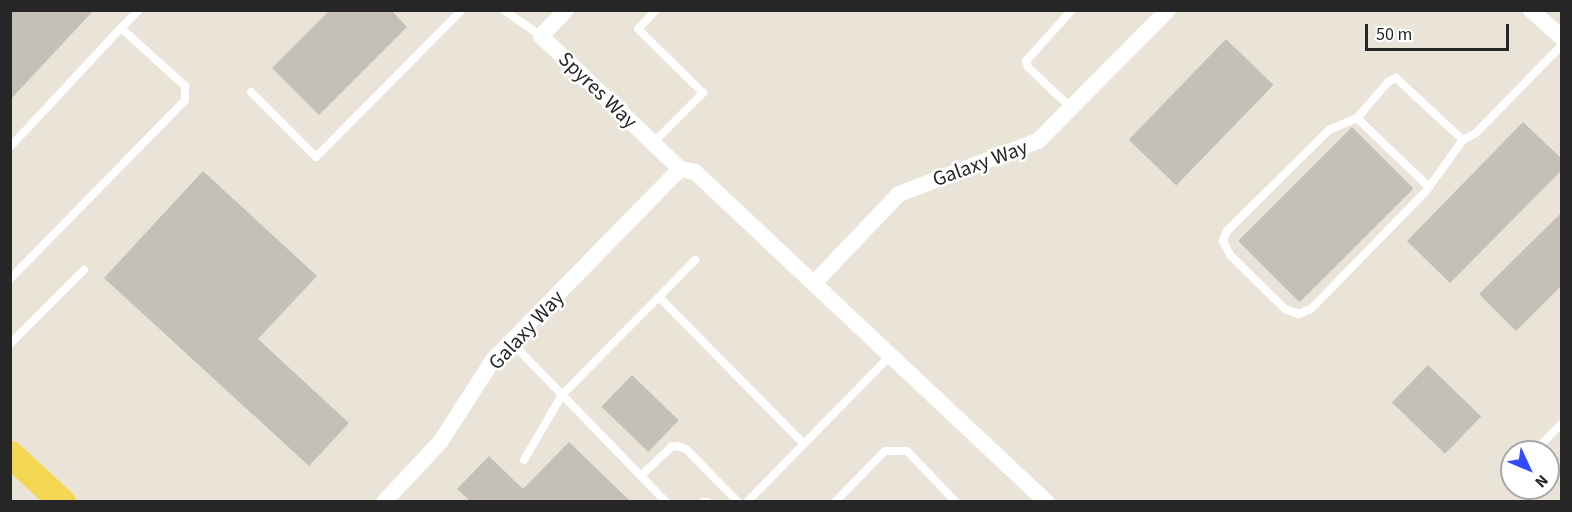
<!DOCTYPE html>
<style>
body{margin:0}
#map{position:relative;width:1572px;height:512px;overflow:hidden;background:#eae3d7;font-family:"Source Sans 3",sans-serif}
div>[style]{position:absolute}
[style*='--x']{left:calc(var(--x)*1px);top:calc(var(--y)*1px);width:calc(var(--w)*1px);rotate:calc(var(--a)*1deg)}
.building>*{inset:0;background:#c5c0b7;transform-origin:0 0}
.lane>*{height:8px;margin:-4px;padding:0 4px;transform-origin:4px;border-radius:4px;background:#fff}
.street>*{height:16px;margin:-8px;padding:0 8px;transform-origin:8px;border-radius:8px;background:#fff}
.primary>*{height:27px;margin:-13.5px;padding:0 13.5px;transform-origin:13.5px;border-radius:13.5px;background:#f3d753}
span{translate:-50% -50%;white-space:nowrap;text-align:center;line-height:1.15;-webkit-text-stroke:5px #fff;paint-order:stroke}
.street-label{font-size:21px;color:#262626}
.frame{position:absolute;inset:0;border:12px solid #262626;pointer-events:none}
.north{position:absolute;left:1500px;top:440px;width:60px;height:60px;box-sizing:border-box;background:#fff;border:2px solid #a8a8a8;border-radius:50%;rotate:134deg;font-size:16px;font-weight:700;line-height:24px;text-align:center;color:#262626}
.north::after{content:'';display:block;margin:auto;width:21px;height:27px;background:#314bfd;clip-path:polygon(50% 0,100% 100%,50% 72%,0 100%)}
.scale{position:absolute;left:1365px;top:24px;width:144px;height:27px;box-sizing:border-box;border:3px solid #262626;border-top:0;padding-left:8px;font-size:18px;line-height:21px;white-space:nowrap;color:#262626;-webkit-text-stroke:4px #fff;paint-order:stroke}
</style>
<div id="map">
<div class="building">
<div style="clip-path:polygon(10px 10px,94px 10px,10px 100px)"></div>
<div style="clip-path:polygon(330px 10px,391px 10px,407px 27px,319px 115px,272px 68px)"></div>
<div style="left:1226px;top:39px;width:66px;height:140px;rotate:44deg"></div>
<div style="clip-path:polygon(1523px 122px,1562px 159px,1562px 170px,1450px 283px,1407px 241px)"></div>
<div style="left:1352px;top:127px;width:87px;height:161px;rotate:45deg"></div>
<div style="clip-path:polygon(203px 171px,317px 276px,258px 339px,349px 423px,309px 466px,104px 278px)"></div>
<div style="clip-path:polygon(1562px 212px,1562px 285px,1516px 331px,1479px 294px)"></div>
<div style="left:1428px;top:365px;width:74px;height:52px;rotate:44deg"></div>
<div style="left:632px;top:375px;width:65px;height:44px;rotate:44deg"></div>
<div style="clip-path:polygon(569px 442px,630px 501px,470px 501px,457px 489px,489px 456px,523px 489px)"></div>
</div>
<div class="lane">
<div style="--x:504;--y:10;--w:45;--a:35.1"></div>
<div style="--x:251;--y:92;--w:92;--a:45"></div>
<div style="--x:316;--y:157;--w:207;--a:-45.2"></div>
<div style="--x:1071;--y:108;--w:59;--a:-136.4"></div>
<div style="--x:1028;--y:67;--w:6;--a:-108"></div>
<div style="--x:1026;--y:61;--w:69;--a:-48"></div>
<div style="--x:1357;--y:118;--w:48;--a:-49.3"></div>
<div style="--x:1388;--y:82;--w:9;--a:-27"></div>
<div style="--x:1396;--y:78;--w:91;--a:42.8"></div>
<div style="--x:1463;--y:140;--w:15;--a:-28"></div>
<div style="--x:1476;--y:133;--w:123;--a:-45.7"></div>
<div style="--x:653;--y:143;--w:71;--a:-45"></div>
<div style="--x:703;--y:93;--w:91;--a:-135.4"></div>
<div style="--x:638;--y:29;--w:26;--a:-47"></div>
<div style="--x:10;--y:147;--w:163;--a:-47"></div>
<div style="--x:1429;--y:187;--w:100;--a:-136.2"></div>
<div style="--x:1357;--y:118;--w:30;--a:157"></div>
<div style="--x:1329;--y:130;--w:144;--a:135.3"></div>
<div style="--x:1227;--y:231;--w:11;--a:112"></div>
<div style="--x:1223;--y:241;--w:16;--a:63"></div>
<div style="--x:1230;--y:255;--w:77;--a:44.5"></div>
<div style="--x:1285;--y:309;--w:15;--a:20"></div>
<div style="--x:1299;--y:314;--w:13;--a:-23"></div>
<div style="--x:1311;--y:309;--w:165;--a:-45.7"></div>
<div style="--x:1426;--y:191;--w:5;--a:-53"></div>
<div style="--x:1429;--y:187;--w:58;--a:-54.1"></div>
<div style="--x:10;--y:279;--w:250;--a:-45.6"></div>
<div style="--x:185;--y:100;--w:14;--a:-90"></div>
<div style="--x:185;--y:86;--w:86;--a:-137.8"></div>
<div style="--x:121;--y:28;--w:25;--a:-45"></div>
<div style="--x:659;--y:297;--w:206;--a:45.4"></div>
<div style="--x:511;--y:342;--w:223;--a:45.9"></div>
<div style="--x:10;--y:344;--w:105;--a:-45"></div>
<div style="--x:1534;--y:452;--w:40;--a:-46"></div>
<div style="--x:524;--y:460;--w:75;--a:-59.7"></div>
<div style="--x:562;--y:395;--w:190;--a:-45.4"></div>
<div style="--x:641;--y:476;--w:42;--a:-44"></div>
<div style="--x:671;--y:447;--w:7;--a:-8"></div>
<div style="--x:678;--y:446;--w:9;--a:21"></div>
<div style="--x:686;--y:449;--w:74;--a:45.5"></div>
<div style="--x:703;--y:502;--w:4;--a:0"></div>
<div style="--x:747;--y:502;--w:204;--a:-45.6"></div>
<div style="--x:835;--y:502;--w:71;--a:-45.6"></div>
<div style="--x:885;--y:451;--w:22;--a:0"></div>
<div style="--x:907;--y:451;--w:71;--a:46.1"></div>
</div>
<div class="street">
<div style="--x:566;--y:10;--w:36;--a:134"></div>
<div style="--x:541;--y:36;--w:192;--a:43.7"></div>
<div style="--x:1531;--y:10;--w:42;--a:42.1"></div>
<div style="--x:680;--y:169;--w:15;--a:11"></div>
<div style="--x:695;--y:172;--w:482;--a:43.2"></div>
<div style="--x:814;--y:283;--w:123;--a:-46.3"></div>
<div style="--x:899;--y:194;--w:149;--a:-20.9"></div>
<div style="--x:1038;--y:141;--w:185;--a:-45.2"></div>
<div style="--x:384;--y:502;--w:83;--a:-46.9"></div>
<div style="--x:441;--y:441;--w:96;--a:-57.3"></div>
<div style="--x:493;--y:360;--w:267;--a:-45.6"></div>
</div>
<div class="primary">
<div style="--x:10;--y:454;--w:71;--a:42.7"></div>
</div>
<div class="street-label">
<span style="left:598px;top:90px;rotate:44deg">Spyres Way</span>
<span style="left:980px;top:163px;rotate:-20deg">Galaxy Way</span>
<span style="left:526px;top:330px;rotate:-47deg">Galaxy Way</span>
</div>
<div class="frame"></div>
<div class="north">N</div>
<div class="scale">50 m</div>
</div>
